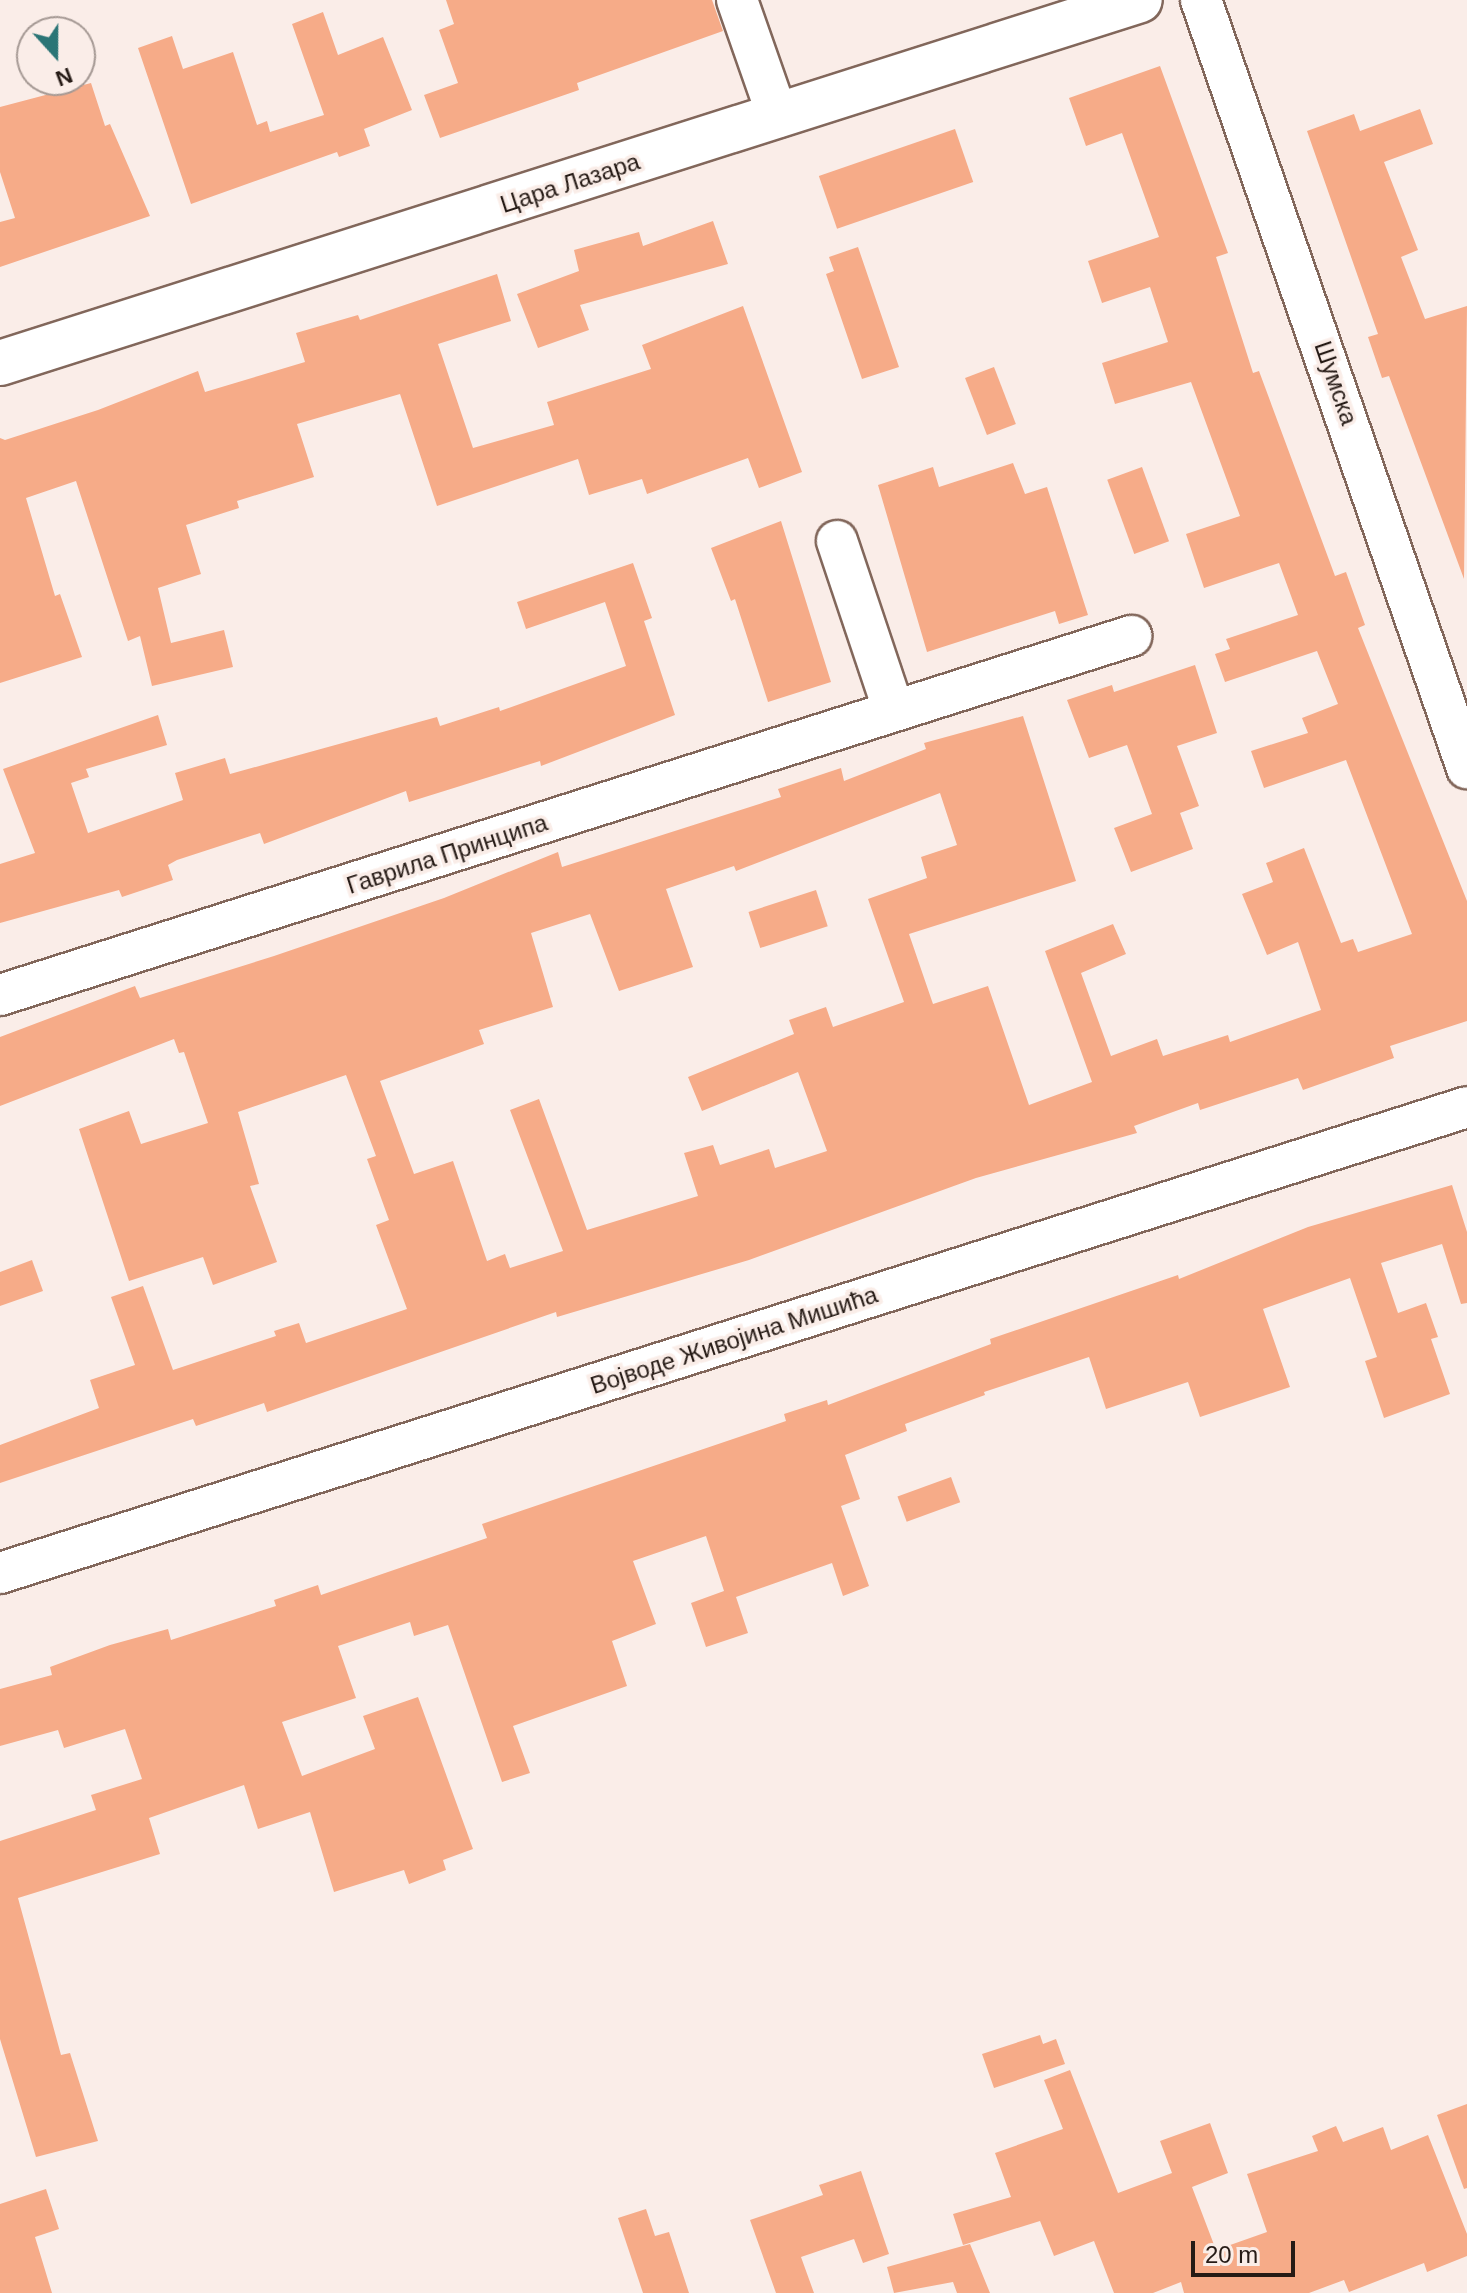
<!DOCTYPE html>
<meta charset="utf-8">
<style>
body{margin:0}
#map{position:relative;width:1467px;height:2293px;overflow:hidden;background:#faede8;font-family:Helvetica,sans-serif}
div>[style]{position:absolute}
[style*='--x']{left:calc(var(--x)*1px);top:calc(var(--y)*1px);width:calc(var(--w)*1px);rotate:calc(var(--a)*1deg)}
.building>*{inset:0;background:#f6ab88;transform-origin:0 0}
.roads{filter:drop-shadow(2px 0 #82675b) drop-shadow(-2px 0 #82675b) drop-shadow(0 2px #82675b) drop-shadow(0 -2px #82675b)}
.minor>*{height:40px;margin:-20px;padding:0 20px;transform-origin:20px;border-radius:20px;background:#fff}
.secondary>*{height:44px;margin:-22px;padding:0 22px;transform-origin:22px;border-radius:22px;background:#fff}
span{translate:-50% -50%;white-space:nowrap;text-align:center;line-height:1.15;-webkit-text-stroke:7px #faede8;paint-order:stroke}
.street-label{font-size:24px;color:#261b16}
.north{position:absolute;left:16px;top:16px;width:80px;height:80px;box-sizing:border-box;background:#faede8;border:2px solid #a59994;border-radius:50%;rotate:159deg;font-size:22px;font-weight:700;line-height:32px;text-align:center;color:#261b16}
.north::after{content:'';display:block;margin:auto;width:28px;height:36px;background:#2b7576;clip-path:polygon(50% 0,100% 100%,50% 72%,0 100%)}
.scale{position:absolute;left:1191px;top:2241px;width:104px;height:36px;box-sizing:border-box;border:4px solid #261b16;border-top:0;padding-left:10px;font-size:24px;line-height:28px;white-space:nowrap;color:#261b16;-webkit-text-stroke:6px #faede8;paint-order:stroke}
</style>
<div id="map">
<div class="building">
<div style="clip-path:polygon(446px 0,712px 0,723px 31px,577px 83px,579px 90px,440px 138px,424px 95px,458px 83px,439px 30px,454px 24px)"></div>
<div style="clip-path:polygon(323px 12px,338px 55px,383px 37px,412px 110px,364px 129px,370px 146px,339px 157px,337px 152px,191px 204px,138px 48px,172px 36px,183px 69px,233px 52px,257px 125px,267px 121px,270px 132px,324px 115px,292px 24px)"></div>
<div style="clip-path:polygon(evenodd,1160px 66px,1228px 253px,1216px 257px,1253px 373px,1259px 371px,1335px 576px,1346px 572px,1365px 625px,1358px 628px,1467px 901px,1467px 1021px,1390px 1046px,1394px 1058px,1303px 1090px,1298px 1078px,1200px 1110px,1198px 1103px,1134px 1126px,1137px 1133px,976px 1178px,749px 1260px,557px 1317px,556px 1312px,267px 1412px,264px 1403px,196px 1426px,193px 1419px,0 1483px,0 1445px,99px 1408px,90px 1380px,135px 1365px,111px 1297px,143px 1286px,173px 1370px,276px 1336px,274px 1331px,299px 1323px,306px 1343px,407px 1309px,376px 1225px,389px 1220px,367px 1159px,376px 1156px,346px 1075px,238px 1112px,259px 1184px,250px 1186px,277px 1262px,213px 1285px,203px 1257px,129px 1281px,79px 1129px,129px 1111px,141px 1144px,208px 1123px,184px 1052px,179px 1053px,174px 1039px,0 1106px,0 1037px,135px 986px,140px 998px,274px 956px,444px 898px,558px 852px,562px 867px,781px 797px,778px 789px,841px 768px,844px 781px,926px 749px,924px 743px,1023px 716px,1076px 881px,909px 934px,933px 1004px,988px 986px,1029px 1105px,1092px 1082px,1045px 951px,1113px 924px,1126px 954px,1081px 973px,1111px 1056px,1157px 1039px,1163px 1056px,1228px 1035px,1230px 1042px,1321px 1010px,1298px 942px,1267px 955px,1242px 894px,1273px 882px,1266px 863px,1304px 848px,1341px 943px,1353px 939px,1358px 952px,1412px 934px,1346px 760px,1264px 788px,1251px 751px,1308px 733px,1302px 718px,1338px 704px,1317px 651px,1225px 682px,1215px 654px,1230px 649px,1226px 639px,1298px 615px,1279px 563px,1204px 588px,1186px 534px,1240px 516px,1191px 382px,1115px 404px,1102px 363px,1168px 342px,1150px 287px,1102px 303px,1088px 261px,1159px 237px,1122px 133px,1086px 146px,1069px 98px,1160px 66px,940px 793px,957px 845px,921px 857px,927px 878px,868px 899px,904px 1002px,833px 1027px,826px 1007px,789px 1020px,794px 1034px,688px 1077px,702px 1111px,798px 1072px,827px 1151px,775px 1168px,769px 1149px,720px 1165px,713px 1145px,684px 1153px,698px 1196px,587px 1230px,539px 1099px,510px 1110px,563px 1251px,510px 1268px,505px 1254px,487px 1261px,453px 1161px,414px 1174px,380px 1081px,484px 1044px,479px 1030px,553px 1007px,531px 933px,590px 914px,619px 991px,693px 967px,666px 889px,734px 866px,736px 871px,940px 793px)"></div>
<div style="clip-path:polygon(91px 83px,105px 126px,110px 124px,150px 216px,0 267px,0 222px,15px 218px,0 172px,0 107px)"></div>
<div style="clip-path:polygon(1420px 109px,1433px 144px,1384px 162px,1418px 250px,1401px 257px,1425px 319px,1467px 306px,1464px 579px,1389px 376px,1382px 378px,1368px 337px,1378px 334px,1307px 131px,1354px 114px,1360px 131px)"></div>
<div style="left:955px;top:129px;width:56px;height:144px;rotate:71deg"></div>
<div style="clip-path:polygon(713px 221px,728px 264px,580px 305px,589px 330px,538px 348px,517px 294px,579px 271px,574px 250px,639px 232px,643px 246px)"></div>
<div style="clip-path:polygon(858px 247px,899px 367px,862px 379px,826px 274px,834px 271px,829px 257px)"></div>
<div style="clip-path:polygon(497px 274px,511px 321px,438px 344px,473px 448px,554px 425px,547px 402px,651px 369px,642px 345px,743px 306px,802px 472px,759px 488px,748px 458px,647px 494px,642px 479px,589px 495px,578px 459px,437px 506px,400px 394px,297px 424px,314px 477px,237px 501px,239px 508px,186px 525px,201px 574px,158px 588px,171px 643px,224px 630px,233px 667px,152px 686px,140px 636px,128px 641px,76px 481px,26px 498px,55px 596px,60px 594px,82px 657px,0 683px,0 438px,5px 440px,98px 410px,198px 371px,205px 392px,305px 362px,296px 333px,358px 315px,360px 320px)"></div>
<div style="left:994px;top:367px;width:61px;height:31px;rotate:69deg"></div>
<div style="clip-path:polygon(1013px 463px,1025px 494px,1047px 487px,1088px 615px,1059px 624px,1055px 611px,927px 652px,878px 485px,933px 467px,939px 487px)"></div>
<div style="left:1142px;top:467px;width:79px;height:37px;rotate:70deg"></div>
<div style="clip-path:polygon(781px 521px,831px 682px,768px 702px,735px 599px,731px 601px,711px 548px)"></div>
<div style="clip-path:polygon(633px 563px,652px 618px,644px 621px,675px 715px,541px 766px,540px 761px,409px 802px,406px 791px,264px 844px,260px 833px,177px 860px,168px 865px,173px 880px,122px 897px,119px 890px,0 923px,0 864px,35px 853px,3px 769px,158px 715px,167px 745px,86px 769px,89px 777px,71px 783px,88px 833px,183px 800px,175px 773px,225px 758px,230px 774px,437px 717px,440px 726px,499px 707px,500px 711px,626px 666px,605px 602px,526px 629px,517px 602px)"></div>
<div style="clip-path:polygon(1195px 665px,1217px 733px,1177px 746px,1199px 806px,1180px 813px,1193px 849px,1131px 872px,1114px 828px,1152px 814px,1127px 745px,1089px 758px,1067px 700px,1112px 685px,1114px 692px)"></div>
<div style="left:816px;top:890px;width:38px;height:71px;rotate:72deg"></div>
<div style="clip-path:polygon(1452px 1185px,1467px 1232px,1467px 1303px,1461px 1304px,1442px 1244px,1381px 1263px,1398px 1313px,1426px 1303px,1438px 1337px,1431px 1339px,1450px 1394px,1384px 1418px,1365px 1361px,1377px 1357px,1350px 1278px,1263px 1309px,1290px 1387px,1200px 1417px,1188px 1382px,1106px 1409px,1089px 1357px,984px 1392px,985px 1395px,905px 1424px,907px 1431px,845px 1455px,860px 1499px,841px 1506px,869px 1586px,843px 1596px,832px 1563px,736px 1597px,748px 1633px,706px 1647px,691px 1603px,724px 1591px,706px 1536px,633px 1561px,656px 1624px,612px 1641px,627px 1686px,513px 1726px,530px 1773px,502px 1782px,448px 1625px,414px 1636px,410px 1622px,338px 1646px,356px 1698px,282px 1722px,302px 1776px,375px 1749px,363px 1716px,418px 1697px,473px 1849px,443px 1860px,446px 1870px,409px 1884px,404px 1870px,334px 1892px,310px 1812px,258px 1829px,244px 1785px,149px 1818px,160px 1854px,18px 1898px,61px 2055px,70px 2053px,98px 2141px,36px 2157px,0 2039px,0 1841px,96px 1810px,91px 1795px,142px 1779px,125px 1729px,64px 1748px,58px 1730px,0 1746px,0 1689px,52px 1675px,50px 1667px,110px 1645px,168px 1629px,171px 1640px,276px 1606px,274px 1600px,318px 1585px,321px 1595px,487px 1538px,482px 1524px,786px 1421px,784px 1414px,827px 1400px,828px 1405px,991px 1344px,990px 1339px,1178px 1275px,1179px 1279px,1308px 1227px)"></div>
<div style="clip-path:polygon(32px 1260px,43px 1291px,0 1306px,0 1272px)"></div>
<div style="left:951px;top:1477px;width:27px;height:57px;rotate:70deg"></div>
<div style="clip-path:polygon(1040px 2035px,1043px 2044px,1056px 2039px,1065px 2064px,994px 2088px,982px 2054px)"></div>
<div style="clip-path:polygon(1070px 2070px,1118px 2193px,1172px 2173px,1160px 2141px,1210px 2123px,1228px 2173px,1192px 2187px,1216px 2250px,1267px 2232px,1247px 2174px,1318px 2151px,1312px 2136px,1336px 2126px,1343px 2142px,1383px 2127px,1391px 2150px,1428px 2135px,1467px 2234px,1467px 2256px,1427px 2272px,1424px 2263px,1349px 2292px,1344px 2280px,1309px 2293px,1184px 2293px,1181px 2282px,1153px 2293px,1114px 2293px,1094px 2241px,1054px 2256px,1040px 2221px,963px 2245px,953px 2214px,1011px 2197px,995px 2153px,1063px 2129px,1044px 2080px)"></div>
<div style="clip-path:polygon(1467px 2104px,1467px 2188px,1464px 2189px,1437px 2115px)"></div>
<div style="clip-path:polygon(861px 2171px,889px 2254px,863px 2263px,854px 2239px,801px 2257px,814px 2293px,776px 2293px,750px 2220px,823px 2195px,819px 2185px)"></div>
<div style="clip-path:polygon(46px 2189px,59px 2229px,35px 2237px,52px 2293px,0 2293px,0 2204px)"></div>
<div style="clip-path:polygon(646px 2209px,655px 2236px,669px 2232px,689px 2293px,643px 2293px,618px 2218px)"></div>
<div style="clip-path:polygon(970px 2244px,990px 2293px,957px 2293px,953px 2282px,894px 2293px,887px 2267px)"></div>
</div>
<div class="roads">
<div class="minor">
<div style="--x:737;--y:0;--w:124;--a:70.7"></div>
<div style="--x:1201;--y:0;--w:813;--a:70.9"></div>
<div style="--x:837;--y:541;--w:179;--a:71.5"></div>
<div style="--x:0;--y:995;--w:1187;--a:-17.61"></div>
<div style="--x:0;--y:1573;--w:1539;--a:-17.62"></div>
</div>
<div class="secondary">
<div style="--x:0;--y:363;--w:1196;--a:-17.66"></div>
</div>
</div>
<div class="street-label">
<span style="left:570px;top:183px;rotate:-18deg">Цара Лазара</span>
<span style="left:1336px;top:383px;rotate:71deg">Шумска</span>
<span style="left:447px;top:854px;rotate:-18deg">Гаврила Принципа</span>
<span style="left:734px;top:1340px;rotate:-18deg">Војводе Живојина Мишића</span>
</div>
<div class="north">N</div>
<div class="scale">20 m</div>
</div>
